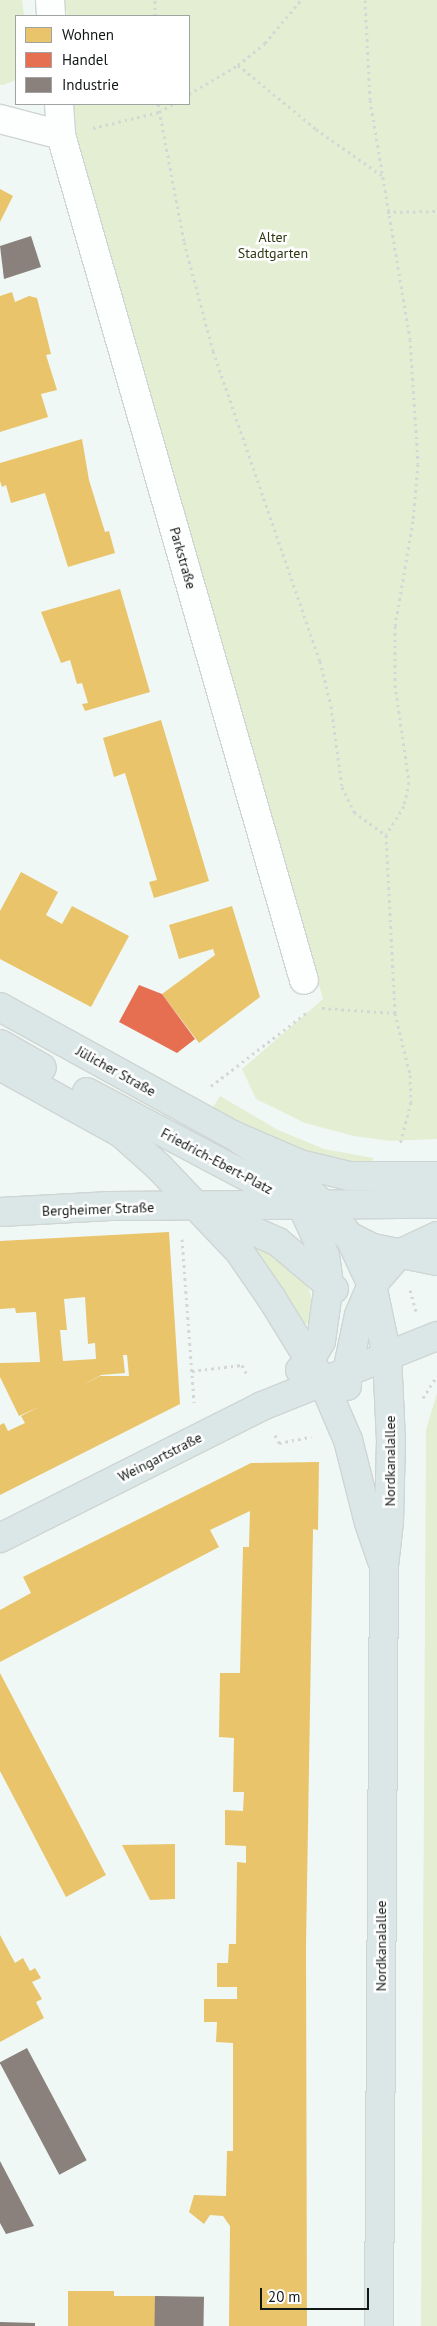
<!DOCTYPE html>
<meta charset="utf-8">
<style>
body{margin:0}
#map{position:relative;width:437px;height:2326px;overflow:hidden;background:#eff8f5;font-family:"PT Sans",sans-serif}
div>[style]{position:absolute}
[style*='--x']{left:calc(var(--x)*1px);top:calc(var(--y)*1px);width:calc(var(--w)*1px);rotate:calc(var(--a)*1deg)}
.green>*{inset:0;background:#e3eed2}
.homes>*{inset:0;background:#e9c46a}
.shops>*{inset:0;background:#e76f51}
.industry>*{inset:0;background:#8a817c;transform-origin:0 0}
.path>*{height:3px;margin-top:-1.5px;transform-origin:0;background:repeating-linear-gradient(90deg,#d5d7d6 0 2.5px,transparent 0 6.5px)}
.roads{filter:drop-shadow(1px 0 #cfd5d3) drop-shadow(-1px 0 #cfd5d3) drop-shadow(0 1px #cfd5d3) drop-shadow(0 -1px #cfd5d3)}
.minor>*{height:28px;margin:-14px;padding:0 14px;transform-origin:14px;border-radius:14px;background:#fdfefe}
.major>*{height:28px;margin:-14px;padding:0 14px;transform-origin:14px;border-radius:14px;background:#dbe7e7}
span{translate:-50% -50%;white-space:nowrap;text-align:center;line-height:1.15;-webkit-text-stroke:5px #fff;paint-order:stroke}
.park-label{font-size:14px;color:#2e3710}
.street-label{font-size:14px;color:#121816}
.legend{position:absolute;left:15px;top:15px;width:175px;height:90px;box-sizing:border-box;background:#fff;border:1px solid #a0a3a2;margin:0;padding:6px 9px;list-style:none;font-size:15px;color:#121816}
.legend li{display:flex;align-items:center;gap:10px;height:25px}
.legend b{width:25px;border:1px solid #a0a3a2}
.scale{position:absolute;left:260px;top:2288px;width:109px;height:22px;box-sizing:border-box;border:2px solid #121816;border-top:0;padding-left:6px;font-size:15px;line-height:18px;white-space:nowrap;color:#121816;-webkit-text-stroke:4px #fff;paint-order:stroke}
</style>
<div id="map">
<div class="green">
<div style="clip-path:polygon(0 0,22px 0,24px 16px,16px 16px,16px 80px,3px 85px,0 85px)"></div>
<div style="clip-path:polygon(65px 0,437px 0,437px 1139px,391px 1141px,354px 1136px,305px 1123px,256px 1099px,242px 1069px,323px 999px,79px 164px,74px 104px,189px 104px,189px 16px,67px 16px)"></div>
<div style="clip-path:polygon(220px 1096px,278px 1130px,324px 1149px,373px 1158px,372px 1169px,303px 1152px,267px 1137px,213px 1107px)"></div>
<div style="clip-path:polygon(254px 1246px,289px 1264px,306px 1281px,314px 1305px,309px 1323px,302px 1324px,250px 1254px)"></div>
<div style="clip-path:polygon(437px 1393px,437px 2326px,421px 2326px,426px 1430px)"></div>
</div>
<div class="homes">
<div style="clip-path:polygon(0 189px,13px 196px,0 222px)"></div>
<div style="clip-path:polygon(12px 292px,15px 302px,29px 296px,37px 298px,51px 354px,46px 355px,57px 390px,41px 394px,48px 417px,0 432px,0 296px)"></div>
<div style="clip-path:polygon(82px 439px,89px 480px,105px 532px,109px 531px,115px 553px,68px 567px,45px 493px,11px 503px,6px 485px,2px 487px,0 481px,0 463px)"></div>
<div style="clip-path:polygon(120px 589px,150px 692px,85px 711px,82px 704px,88px 703px,82px 683px,77px 684px,70px 660px,61px 663px,41px 612px)"></div>
<div style="clip-path:polygon(161px 720px,209px 881px,154px 898px,149px 882px,157px 880px,125px 773px,114px 777px,103px 738px)"></div>
<div style="clip-path:polygon(21px 872px,58px 892px,46px 915px,62px 924px,72px 906px,129px 936px,91px 1007px,0 959px,0 911px)"></div>
<div style="clip-path:polygon(232px 906px,260px 997px,199px 1043px,162px 994px,215px 955px,213px 949px,179px 959px,169px 925px)"></div>
<div style="clip-path:polygon(evenodd,169px 1232px,180px 1404px,0 1495px,0 1425px,4px 1423px,8px 1431px,25px 1423px,21px 1416px,39px 1407px,19px 1416px,0 1377px,0 1363px,40px 1362px,36px 1312px,16px 1313px,15px 1308px,0 1309px,0 1241px,169px 1232px,85px 1297px,88px 1344px,95px 1343px,96px 1359px,63px 1361px,60px 1330px,67px 1330px,64px 1299px,85px 1297px,169px 1232px,123px 1355px,127px 1355px,129px 1376px,100px 1376px,81px 1386px,101px 1375px,125px 1373px,123px 1355px)"></div>
<div style="clip-path:polygon(319px 1462px,318px 1530px,313px 1529px,306px 1946px,307px 2326px,229px 2326px,230px 2226px,223px 2216px,210px 2215px,204px 2224px,189px 2212px,194px 2195px,226px 2196px,227px 2151px,233px 2151px,233px 2043px,216px 2042px,217px 2022px,204px 2022px,204px 1999px,237px 1999px,237px 1987px,217px 1987px,217px 1963px,228px 1963px,229px 1944px,236px 1944px,237px 1862px,246px 1863px,246px 1846px,225px 1845px,225px 1810px,243px 1811px,244px 1792px,233px 1792px,234px 1738px,219px 1737px,220px 1673px,240px 1673px,243px 1547px,249px 1547px,250px 1511px,210px 1530px,219px 1547px,0 1662px,0 1610px,31px 1593px,23px 1577px,251px 1463px)"></div>
<div style="clip-path:polygon(0 1673px,106px 1875px,66px 1897px,0 1771px)"></div>
<div style="clip-path:polygon(175px 1844px,175px 1899px,150px 1900px,122px 1845px)"></div>
<div style="clip-path:polygon(0 1935px,15px 1963px,23px 1958px,30px 1971px,35px 1968px,41px 1978px,32px 1982px,42px 1999px,36px 2002px,44px 2018px,0 2042px)"></div>
<div style="clip-path:polygon(68px 2291px,114px 2291px,114px 2296px,155px 2296px,158px 2326px,68px 2326px)"></div>
</div>
<div class="shops">
<div style="clip-path:polygon(139px 985px,162px 994px,195px 1039px,177px 1053px,119px 1022px)"></div>
</div>
<div class="industry">
<div style="clip-path:polygon(31px 236px,41px 267px,4px 279px,0 246px)"></div>
<div style="left:27px;top:2048px;width:127px;height:31px;rotate:62deg"></div>
<div style="clip-path:polygon(0 2161px,34px 2226px,6px 2234px,0 2223px)"></div>
<div style="left:155px;top:2296px;width:49px;height:30px;rotate:1deg"></div>
<div style="clip-path:polygon(0 2322px,35px 2323px,35px 2326px,0 2326px)"></div>
</div>
<div class="path">
<div style="--x:365;--y:0;--w:100;--a:87.1"></div>
<div style="--x:370;--y:100;--w:242;--a:80.5"></div>
<div style="--x:410;--y:339;--w:125;--a:86.3"></div>
<div style="--x:418;--y:464;--w:57;--a:95"></div>
<div style="--x:413;--y:521;--w:107;--a:99.7"></div>
<div style="--x:395;--y:626;--w:59;--a:90"></div>
<div style="--x:395;--y:685;--w:98;--a:81.8"></div>
<div style="--x:409;--y:782;--w:25;--a:102"></div>
<div style="--x:404;--y:806;--w:34;--a:122"></div>
<div style="--x:386;--y:835;--w:178;--a:87.1"></div>
<div style="--x:395;--y:1013;--w:64;--a:76.4"></div>
<div style="--x:410;--y:1075;--w:27;--a:88"></div>
<div style="--x:411;--y:1102;--w:43;--a:104.7"></div>
<div style="--x:155;--y:16;--w:16;--a:-90"></div>
<div style="--x:238;--y:65;--w:101;--a:39.4"></div>
<div style="--x:316;--y:129;--w:80;--a:35.3"></div>
<div style="--x:189;--y:94;--w:57;--a:-30.6"></div>
<div style="--x:238;--y:65;--w:35;--a:-39"></div>
<div style="--x:265;--y:43;--w:56;--a:-50.1"></div>
<div style="--x:158;--y:104;--w:140;--a:79.3"></div>
<div style="--x:184;--y:242;--w:113;--a:75.1"></div>
<div style="--x:213;--y:351;--w:328;--a:71"></div>
<div style="--x:320;--y:661;--w:46;--a:76.3"></div>
<div style="--x:331;--y:706;--w:82;--a:82.3"></div>
<div style="--x:342;--y:787;--w:28;--a:64"></div>
<div style="--x:354;--y:812;--w:39;--a:36"></div>
<div style="--x:93;--y:128;--w:68;--a:-13.6"></div>
<div style="--x:159;--y:112;--w:16;--a:-30"></div>
<div style="--x:387;--y:212;--w:50;--a:-1.1"></div>
<div style="--x:322;--y:1008;--w:73;--a:3.9"></div>
<div style="--x:211;--y:1086;--w:120;--a:-37.5"></div>
<div style="--x:182;--y:1239;--w:164;--a:85.8"></div>
<div style="--x:410;--y:1290;--w:22;--a:74"></div>
<div style="--x:192;--y:1371;--w:50;--a:-6.8"></div>
<div style="--x:242;--y:1365;--w:13;--a:63"></div>
<div style="--x:423;--y:1398;--w:26;--a:-58"></div>
<div style="--x:275;--y:1435;--w:9;--a:63"></div>
<div style="--x:279;--y:1443;--w:33;--a:-11"></div>
</div>
<div class="roads">
<div class="minor">
<div style="--x:50;--y:0;--w:16;--a:86"></div>
<div style="--x:59;--y:104;--w:31;--a:86"></div>
<div style="--x:61;--y:135;--w:879;--a:73.96"></div>
<div style="--x:0;--y:119;--w:63;--a:14.7"></div>
</div>
<div class="major">
<div style="--x:0;--y:1007;--w:266;--a:28.8"></div>
<div style="--x:233;--y:1135;--w:73;--a:23.4"></div>
<div style="--x:300;--y:1164;--w:50;--a:13.8"></div>
<div style="--x:349;--y:1176;--w:88;--a:0"></div>
<div style="--x:0;--y:1044;--w:48;--a:29.7"></div>
<div style="--x:0;--y:1066;--w:138;--a:29"></div>
<div style="--x:121;--y:1133;--w:51;--a:41.8"></div>
<div style="--x:159;--y:1167;--w:116;--a:46.4"></div>
<div style="--x:239;--y:1251;--w:58;--a:55.5"></div>
<div style="--x:272;--y:1299;--w:97;--a:58.4"></div>
<div style="--x:323;--y:1382;--w:63;--a:66.7"></div>
<div style="--x:348;--y:1440;--w:86;--a:75.8"></div>
<div style="--x:369;--y:1523;--w:39;--a:71"></div>
<div style="--x:87;--y:1092;--w:243;--a:27.9"></div>
<div style="--x:302;--y:1206;--w:56;--a:32.6"></div>
<div style="--x:349;--y:1236;--w:27;--a:27"></div>
<div style="--x:373;--y:1248;--w:65;--a:11.5"></div>
<div style="--x:233;--y:1135;--w:53;--a:33.4"></div>
<div style="--x:277;--y:1164;--w:62;--a:41.1"></div>
<div style="--x:324;--y:1205;--w:40;--a:51"></div>
<div style="--x:349;--y:1236;--w:54;--a:64.9"></div>
<div style="--x:372;--y:1285;--w:73;--a:78.1"></div>
<div style="--x:387;--y:1356;--w:84;--a:87.3"></div>
<div style="--x:391;--y:1440;--w:82;--a:91.4"></div>
<div style="--x:389;--y:1522;--w:44;--a:96.5"></div>
<div style="--x:384;--y:1566;--w:760;--a:90.38"></div>
<div style="--x:0;--y:1212;--w:110;--a:-3.1"></div>
<div style="--x:110;--y:1206;--w:327;--a:-0.4"></div>
<div style="--x:211;--y:1212;--w:73;--a:24.1"></div>
<div style="--x:278;--y:1242;--w:73;--a:40"></div>
<div style="--x:300;--y:1370;--w:14;--a:-45"></div>
<div style="--x:310;--y:1360;--w:22;--a:-60"></div>
<div style="--x:321;--y:1341;--w:58;--a:-82"></div>
<div style="--x:329;--y:1284;--w:28;--a:-98"></div>
<div style="--x:325;--y:1256;--w:55;--a:-114.7"></div>
<div style="--x:347;--y:1386;--w:14;--a:-90"></div>
<div style="--x:347;--y:1372;--w:58;--a:-78.1"></div>
<div style="--x:359;--y:1315;--w:33;--a:-67"></div>
<div style="--x:372;--y:1285;--w:41;--a:-48.9"></div>
<div style="--x:399;--y:1254;--w:42;--a:-25.3"></div>
<div style="--x:0;--y:1538;--w:293;--a:-26.7"></div>
<div style="--x:262;--y:1406;--w:188;--a:-21.8"></div>
</div>
</div>
<div class="park-label">
<span style="left:273px;top:245px">Alter<br>Stadtgarten</span>
</div>
<div class="street-label">
<span style="left:183px;top:558px;rotate:74deg">Parkstraße</span>
<span style="left:116px;top:1071px;rotate:29deg">Jülicher Straße</span>
<span style="left:217px;top:1161px;rotate:28deg">Friedrich-Ebert-Platz</span>
<span style="left:98px;top:1209px;rotate:-2deg">Bergheimer Straße</span>
<span style="left:160px;top:1457px;rotate:-27deg">Weingartstraße</span>
<span style="left:390px;top:1461px;rotate:-90deg">Nordkanalallee</span>
<span style="left:381px;top:1946px;rotate:-90deg">Nordkanalallee</span>
</div>
<ul class="legend">
<li><b style="height:14px;background:#e9c46a"></b>Wohnen</li>
<li><b style="height:14px;background:#e76f51"></b>Handel</li>
<li><b style="height:14px;background:#8a817c"></b>Industrie</li>
</ul>
<div class="scale">20 m</div>
</div>
